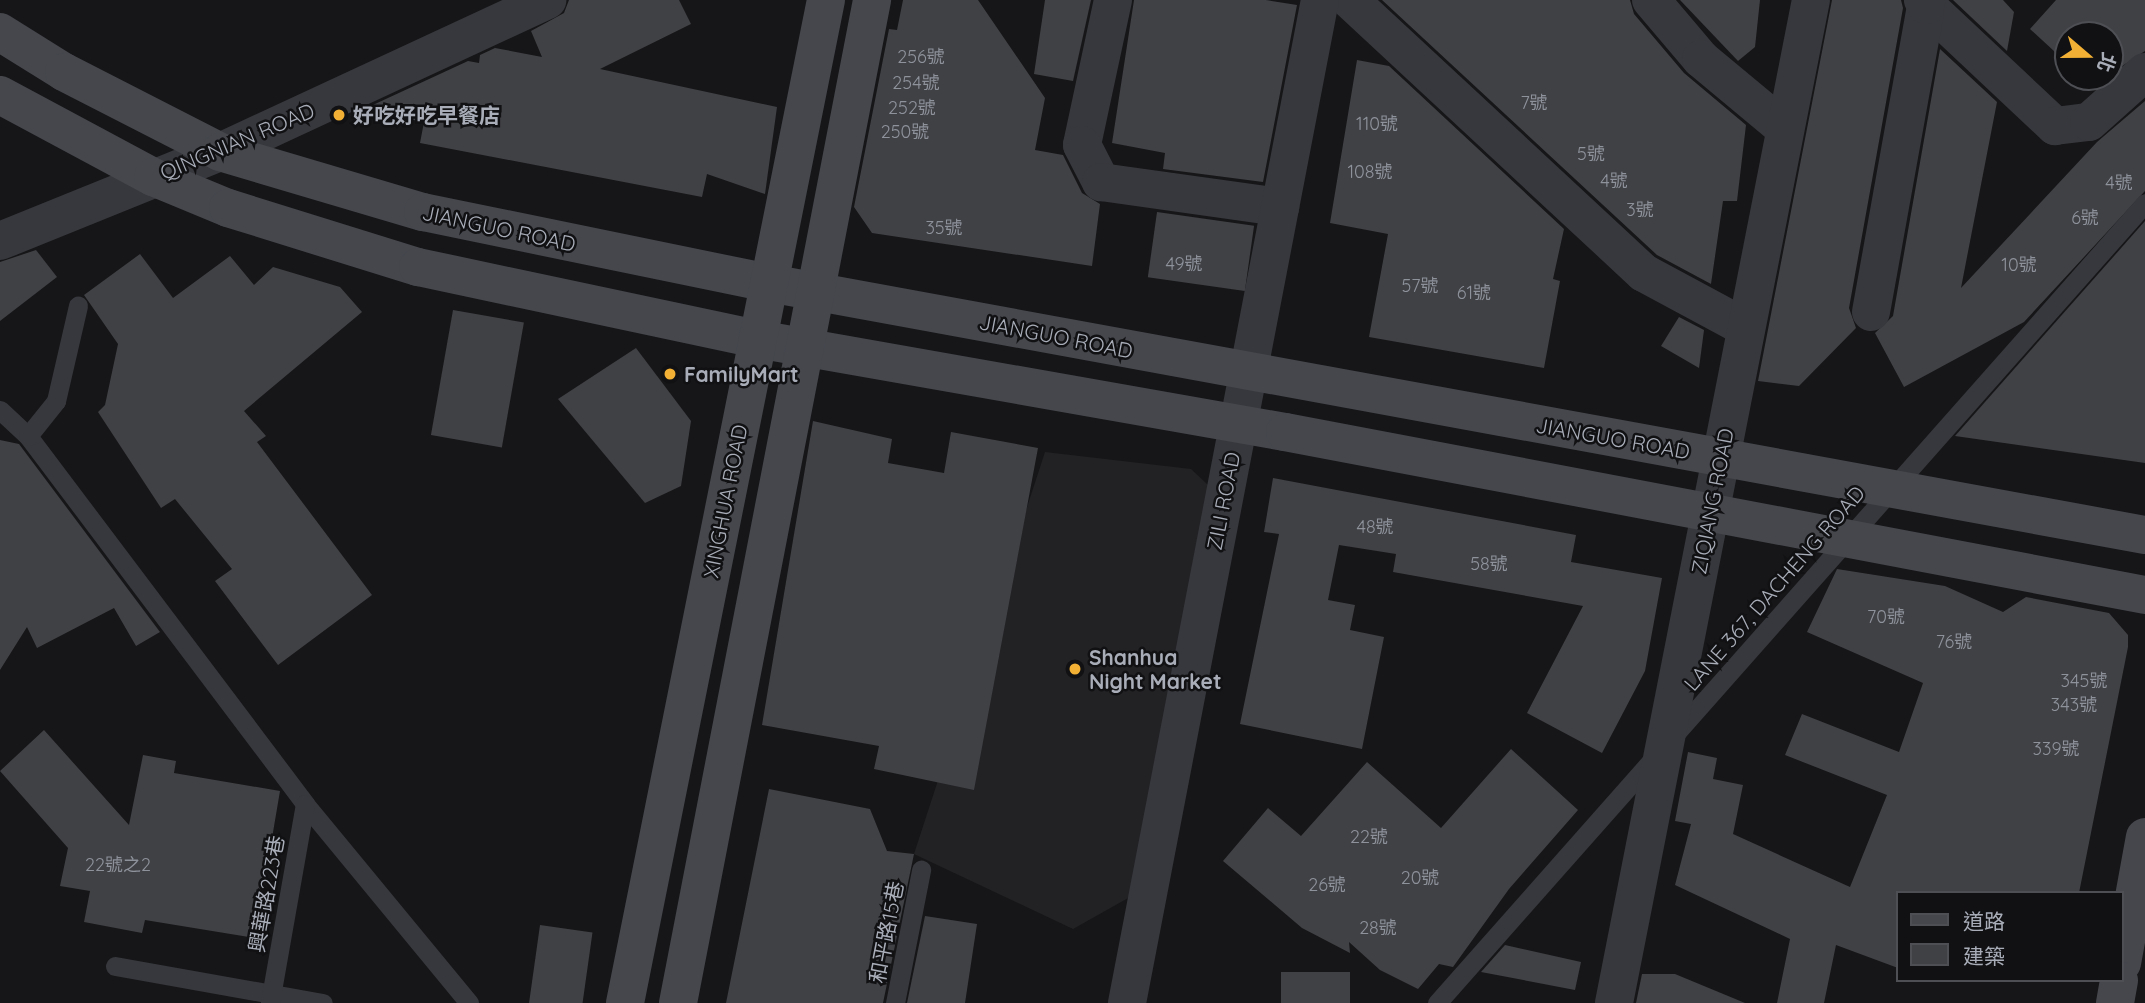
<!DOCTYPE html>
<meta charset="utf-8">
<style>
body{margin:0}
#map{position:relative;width:2145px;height:1003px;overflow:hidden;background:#161618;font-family:Quicksand,"Noto Sans TC",sans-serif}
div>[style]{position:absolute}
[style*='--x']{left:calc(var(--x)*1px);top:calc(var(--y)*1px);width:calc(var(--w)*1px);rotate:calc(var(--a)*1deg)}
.built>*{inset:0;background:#222225}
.building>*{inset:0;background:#404145;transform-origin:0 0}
.lane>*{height:19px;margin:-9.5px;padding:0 9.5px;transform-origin:9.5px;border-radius:9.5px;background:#37383d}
.street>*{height:38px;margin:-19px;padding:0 19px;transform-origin:19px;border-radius:19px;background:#37383d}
.secondary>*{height:38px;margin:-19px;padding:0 19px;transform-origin:19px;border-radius:19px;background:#45474d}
.dots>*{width:19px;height:19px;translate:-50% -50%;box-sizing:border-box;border:4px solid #111113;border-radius:50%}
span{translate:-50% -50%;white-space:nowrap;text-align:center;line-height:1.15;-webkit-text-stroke:5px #111113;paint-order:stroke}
.number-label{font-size:18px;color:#8e929b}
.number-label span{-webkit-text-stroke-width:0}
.poi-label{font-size:21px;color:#a8adb8;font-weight:700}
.left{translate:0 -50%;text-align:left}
.street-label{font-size:21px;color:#a8adb8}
.legend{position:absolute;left:1896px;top:891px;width:228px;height:91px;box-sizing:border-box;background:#111113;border:2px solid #4d4f55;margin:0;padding:9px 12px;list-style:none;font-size:21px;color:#a8adb8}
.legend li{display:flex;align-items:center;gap:14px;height:35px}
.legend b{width:35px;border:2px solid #4d4f55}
.north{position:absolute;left:2054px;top:21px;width:70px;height:70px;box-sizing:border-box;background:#111113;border:2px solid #4d4f55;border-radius:50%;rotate:110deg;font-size:19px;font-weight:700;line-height:28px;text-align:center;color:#a8adb8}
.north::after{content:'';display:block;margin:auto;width:24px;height:32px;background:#f2b134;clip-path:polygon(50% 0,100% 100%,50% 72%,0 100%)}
</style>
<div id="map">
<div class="built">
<div style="clip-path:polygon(1045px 452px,1191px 469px,1208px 485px,1137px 893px,1073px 929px,914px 854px)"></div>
</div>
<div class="building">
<div style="clip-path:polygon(569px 0,679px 0,691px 24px,600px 69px,777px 107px,765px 194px,707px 174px,702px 197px,420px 143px,424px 122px,362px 110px,468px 61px,479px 63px,480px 55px,495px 48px,542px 57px,531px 31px,564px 13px)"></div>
<div style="clip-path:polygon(903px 0,978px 0,1045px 98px,1035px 150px,1063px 155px,1082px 193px,1100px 204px,1092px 266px,872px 233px,854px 207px,889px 29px,897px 30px)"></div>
<div style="clip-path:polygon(1045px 0,1091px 0,1073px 81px,1034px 74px)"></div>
<div style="clip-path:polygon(1134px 0,1266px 0,1297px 5px,1263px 182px,1163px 169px,1165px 153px,1112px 143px)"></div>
<div style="clip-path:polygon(1382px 0,1630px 0,1634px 14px,1684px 73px,1746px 125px,1737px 201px,1723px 201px,1711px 284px,1657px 255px)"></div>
<div style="clip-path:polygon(1680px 0,1760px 0,1755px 47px,1738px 61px)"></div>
<div style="clip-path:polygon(1832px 0,1901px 0,1903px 8px,1849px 308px,1856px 328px,1799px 386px,1758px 381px)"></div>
<div style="clip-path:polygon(1953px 0,2003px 0,2014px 12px,2007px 51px)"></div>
<div style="clip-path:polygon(2056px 0,2145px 0,2145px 51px,2110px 74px,2110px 35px,2068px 35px,2068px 64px,2030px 29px)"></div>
<div style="clip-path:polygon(1940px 49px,1997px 102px,1961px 288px,2097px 142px,2145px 101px,2145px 191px,2024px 322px,1904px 387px,1875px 333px,1893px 316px)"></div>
<div style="clip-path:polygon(1357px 60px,1389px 66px,1564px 229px,1553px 279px,1560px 281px,1544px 368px,1369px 337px,1388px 234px,1330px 223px)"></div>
<div style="left:1157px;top:212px;width:98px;height:66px;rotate:8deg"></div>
<div style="clip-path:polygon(2145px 221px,2145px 463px,1955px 436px)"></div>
<div style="clip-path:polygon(36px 250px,57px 277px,0 321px,0 262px)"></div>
<div style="clip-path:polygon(140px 254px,173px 298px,230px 256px,254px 285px,273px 267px,340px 287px,362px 312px,244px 411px,266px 436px,257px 442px,372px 595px,278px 665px,215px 581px,232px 569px,175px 499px,161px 508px,98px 412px,105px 405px,118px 344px,84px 295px)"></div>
<div style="left:453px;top:310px;width:72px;height:127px;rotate:10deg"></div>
<div style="clip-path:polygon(1679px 317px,1704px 330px,1699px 368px,1661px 346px)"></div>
<div style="clip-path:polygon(636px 348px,691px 421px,681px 486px,645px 503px,558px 399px)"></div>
<div style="clip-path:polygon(813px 421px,892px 439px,888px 463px,944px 473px,951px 432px,1038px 448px,974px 790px,874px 769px,879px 746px,762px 725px)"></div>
<div style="clip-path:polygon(0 440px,19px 444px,160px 632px,136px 646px,114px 608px,37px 648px,27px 627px,0 670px)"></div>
<div style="clip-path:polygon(1273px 478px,1576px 535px,1571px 562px,1662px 578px,1645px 671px,1602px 753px,1527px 713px,1583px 606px,1393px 572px,1396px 554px,1339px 545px,1328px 600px,1355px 605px,1350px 630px,1384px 637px,1362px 749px,1240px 724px,1279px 534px,1264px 532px)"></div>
<div style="clip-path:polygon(1837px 569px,1945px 586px,2003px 612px,2026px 597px,2109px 613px,2128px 635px,2128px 647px,2079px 893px,1898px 893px,1898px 968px,1836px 945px,1824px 1003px,1777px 1003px,1790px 939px,1675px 885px,1691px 824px,1675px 821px,1688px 752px,1717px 758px,1713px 779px,1743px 785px,1733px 834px,1850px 887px,1887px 795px,1785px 755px,1802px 714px,1899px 752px,1923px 683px,1807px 632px)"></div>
<div style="clip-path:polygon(44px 730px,129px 825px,143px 755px,176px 761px,174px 773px,280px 791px,255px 938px,145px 920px,142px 933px,84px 922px,90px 891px,60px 886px,68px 848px,0 771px)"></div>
<div style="clip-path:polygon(1511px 749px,1578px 810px,1509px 889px,1453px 967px,1439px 964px,1418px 989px,1380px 970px,1349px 942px,1350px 953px,1302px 928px,1223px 861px,1268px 808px,1301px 836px,1367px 762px,1441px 828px)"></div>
<div style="clip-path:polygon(769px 789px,870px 809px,887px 851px,914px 854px,883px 1003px,726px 1003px)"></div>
<div style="clip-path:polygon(925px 916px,977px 924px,965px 1003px,907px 1003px)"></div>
<div style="left:540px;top:925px;width:53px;height:79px;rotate:8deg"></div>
<div style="clip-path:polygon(1505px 945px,1581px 962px,1575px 990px,1481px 972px)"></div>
<div style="left:1281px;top:972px;width:69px;height:31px"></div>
<div style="clip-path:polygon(1642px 974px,1675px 974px,1745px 1003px,1636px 1003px)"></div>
</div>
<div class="lane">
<div style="--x:0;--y:410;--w:38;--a:43"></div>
<div style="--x:28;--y:436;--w:461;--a:53"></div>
<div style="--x:305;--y:804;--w:258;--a:50.5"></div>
<div style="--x:28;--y:436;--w:45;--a:-51.3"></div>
<div style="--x:56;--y:401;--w:98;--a:-77"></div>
<div style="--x:115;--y:966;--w:211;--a:10.1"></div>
<div style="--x:270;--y:1002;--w:201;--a:-80"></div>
<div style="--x:895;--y:1003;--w:136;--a:-78.9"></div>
<div style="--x:1437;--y:1003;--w:1068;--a:-48.49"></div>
</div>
<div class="street">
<div style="--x:1113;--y:0;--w:148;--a:102.1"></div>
<div style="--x:1082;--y:145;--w:42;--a:62.8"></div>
<div style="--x:1101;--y:182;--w:181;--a:8"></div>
<div style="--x:1350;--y:0;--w:401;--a:42.9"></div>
<div style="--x:1644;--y:273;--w:116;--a:28.3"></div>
<div style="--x:1651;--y:0;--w:77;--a:49.7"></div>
<div style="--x:1701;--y:59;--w:109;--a:39.8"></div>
<div style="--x:1926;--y:5;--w:177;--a:43.2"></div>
<div style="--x:2055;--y:126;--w:34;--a:-7"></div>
<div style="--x:2089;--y:122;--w:75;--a:-41.8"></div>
<div style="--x:0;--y:241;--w:237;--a:-22"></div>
<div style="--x:220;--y:152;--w:361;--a:-24.9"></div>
<div style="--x:1871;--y:312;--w:312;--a:-79.8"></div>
<div style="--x:1926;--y:5;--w:6;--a:-121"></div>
<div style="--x:1127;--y:1003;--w:1021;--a:-79.11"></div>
<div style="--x:1614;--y:1003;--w:1022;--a:-78.89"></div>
</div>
<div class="secondary">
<div style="--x:0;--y:32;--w:75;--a:32"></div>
<div style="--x:64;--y:72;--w:175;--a:27.1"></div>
<div style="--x:220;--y:152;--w:212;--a:16.5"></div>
<div style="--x:423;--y:212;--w:353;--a:11.6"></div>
<div style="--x:769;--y:283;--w:1399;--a:10.38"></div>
<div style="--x:0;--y:95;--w:174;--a:28.2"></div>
<div style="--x:153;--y:177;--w:81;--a:22.5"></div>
<div style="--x:228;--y:208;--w:199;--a:17.3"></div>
<div style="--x:418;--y:267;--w:347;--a:12"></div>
<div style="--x:757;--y:339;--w:536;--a:9.99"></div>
<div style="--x:1285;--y:432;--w:875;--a:10.73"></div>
<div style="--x:2122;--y:963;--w:128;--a:-79.7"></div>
<div style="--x:625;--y:1003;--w:1023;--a:-78.67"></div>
<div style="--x:678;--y:1003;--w:1022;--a:-79.05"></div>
<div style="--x:2115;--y:1003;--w:23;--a:-80"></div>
</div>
<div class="dots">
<div style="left:339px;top:115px;background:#f2b134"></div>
<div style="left:670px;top:374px;background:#f2b134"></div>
<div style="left:1075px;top:669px;background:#f2b134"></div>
</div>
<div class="number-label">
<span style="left:921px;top:57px">256號</span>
<span style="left:916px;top:83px">254號</span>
<span style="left:1534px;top:103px">7號</span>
<span style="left:912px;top:108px">252號</span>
<span style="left:1377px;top:124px">110號</span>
<span style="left:905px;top:132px">250號</span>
<span style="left:1591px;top:154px">5號</span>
<span style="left:1370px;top:172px">108號</span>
<span style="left:1614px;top:181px">4號</span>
<span style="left:2119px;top:183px">4號</span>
<span style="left:1640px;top:210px">3號</span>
<span style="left:2085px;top:218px">6號</span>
<span style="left:944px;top:228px">35號</span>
<span style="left:1184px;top:264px">49號</span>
<span style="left:2019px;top:265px">10號</span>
<span style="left:1420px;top:286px">57號</span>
<span style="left:1474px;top:293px">61號</span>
<span style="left:1375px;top:527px">48號</span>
<span style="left:1489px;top:564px">58號</span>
<span style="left:1886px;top:617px">70號</span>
<span style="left:1954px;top:642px">76號</span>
<span style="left:2084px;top:681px">345號</span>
<span style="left:2074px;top:705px">343號</span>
<span style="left:2056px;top:749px">339號</span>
<span style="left:1369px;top:837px">22號</span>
<span style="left:118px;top:865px">22號之2</span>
<span style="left:1420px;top:878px">20號</span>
<span style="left:1327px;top:885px">26號</span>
<span style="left:1378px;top:928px">28號</span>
</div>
<div class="poi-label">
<span class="left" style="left:353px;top:115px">好吃好吃早餐店</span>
<span class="left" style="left:684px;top:374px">FamilyMart</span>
<span class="left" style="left:1089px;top:669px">Shanhua<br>Night Market</span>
</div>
<div class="street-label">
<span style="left:237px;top:141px;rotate:-23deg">QINGNIAN ROAD</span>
<span style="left:499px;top:228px;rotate:12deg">JIANGUO ROAD</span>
<span style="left:1056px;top:336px;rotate:11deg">JIANGUO ROAD</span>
<span style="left:1613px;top:438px;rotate:10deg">JIANGUO ROAD</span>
<span style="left:725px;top:501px;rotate:-79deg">XINGHUA ROAD</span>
<span style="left:1223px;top:501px;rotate:-79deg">ZILI ROAD</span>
<span style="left:1712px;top:501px;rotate:-79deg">ZIQIANG ROAD</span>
<span style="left:1774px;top:588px;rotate:-49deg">LANE 367, DACHENG ROAD</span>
<span style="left:266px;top:894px;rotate:-80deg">興華路223巷</span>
<span style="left:886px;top:932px;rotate:-79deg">和平路15巷</span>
</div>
<ul class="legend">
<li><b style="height:9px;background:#45474d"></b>道路</li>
<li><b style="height:19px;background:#404145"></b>建築</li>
</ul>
<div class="north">北</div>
</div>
